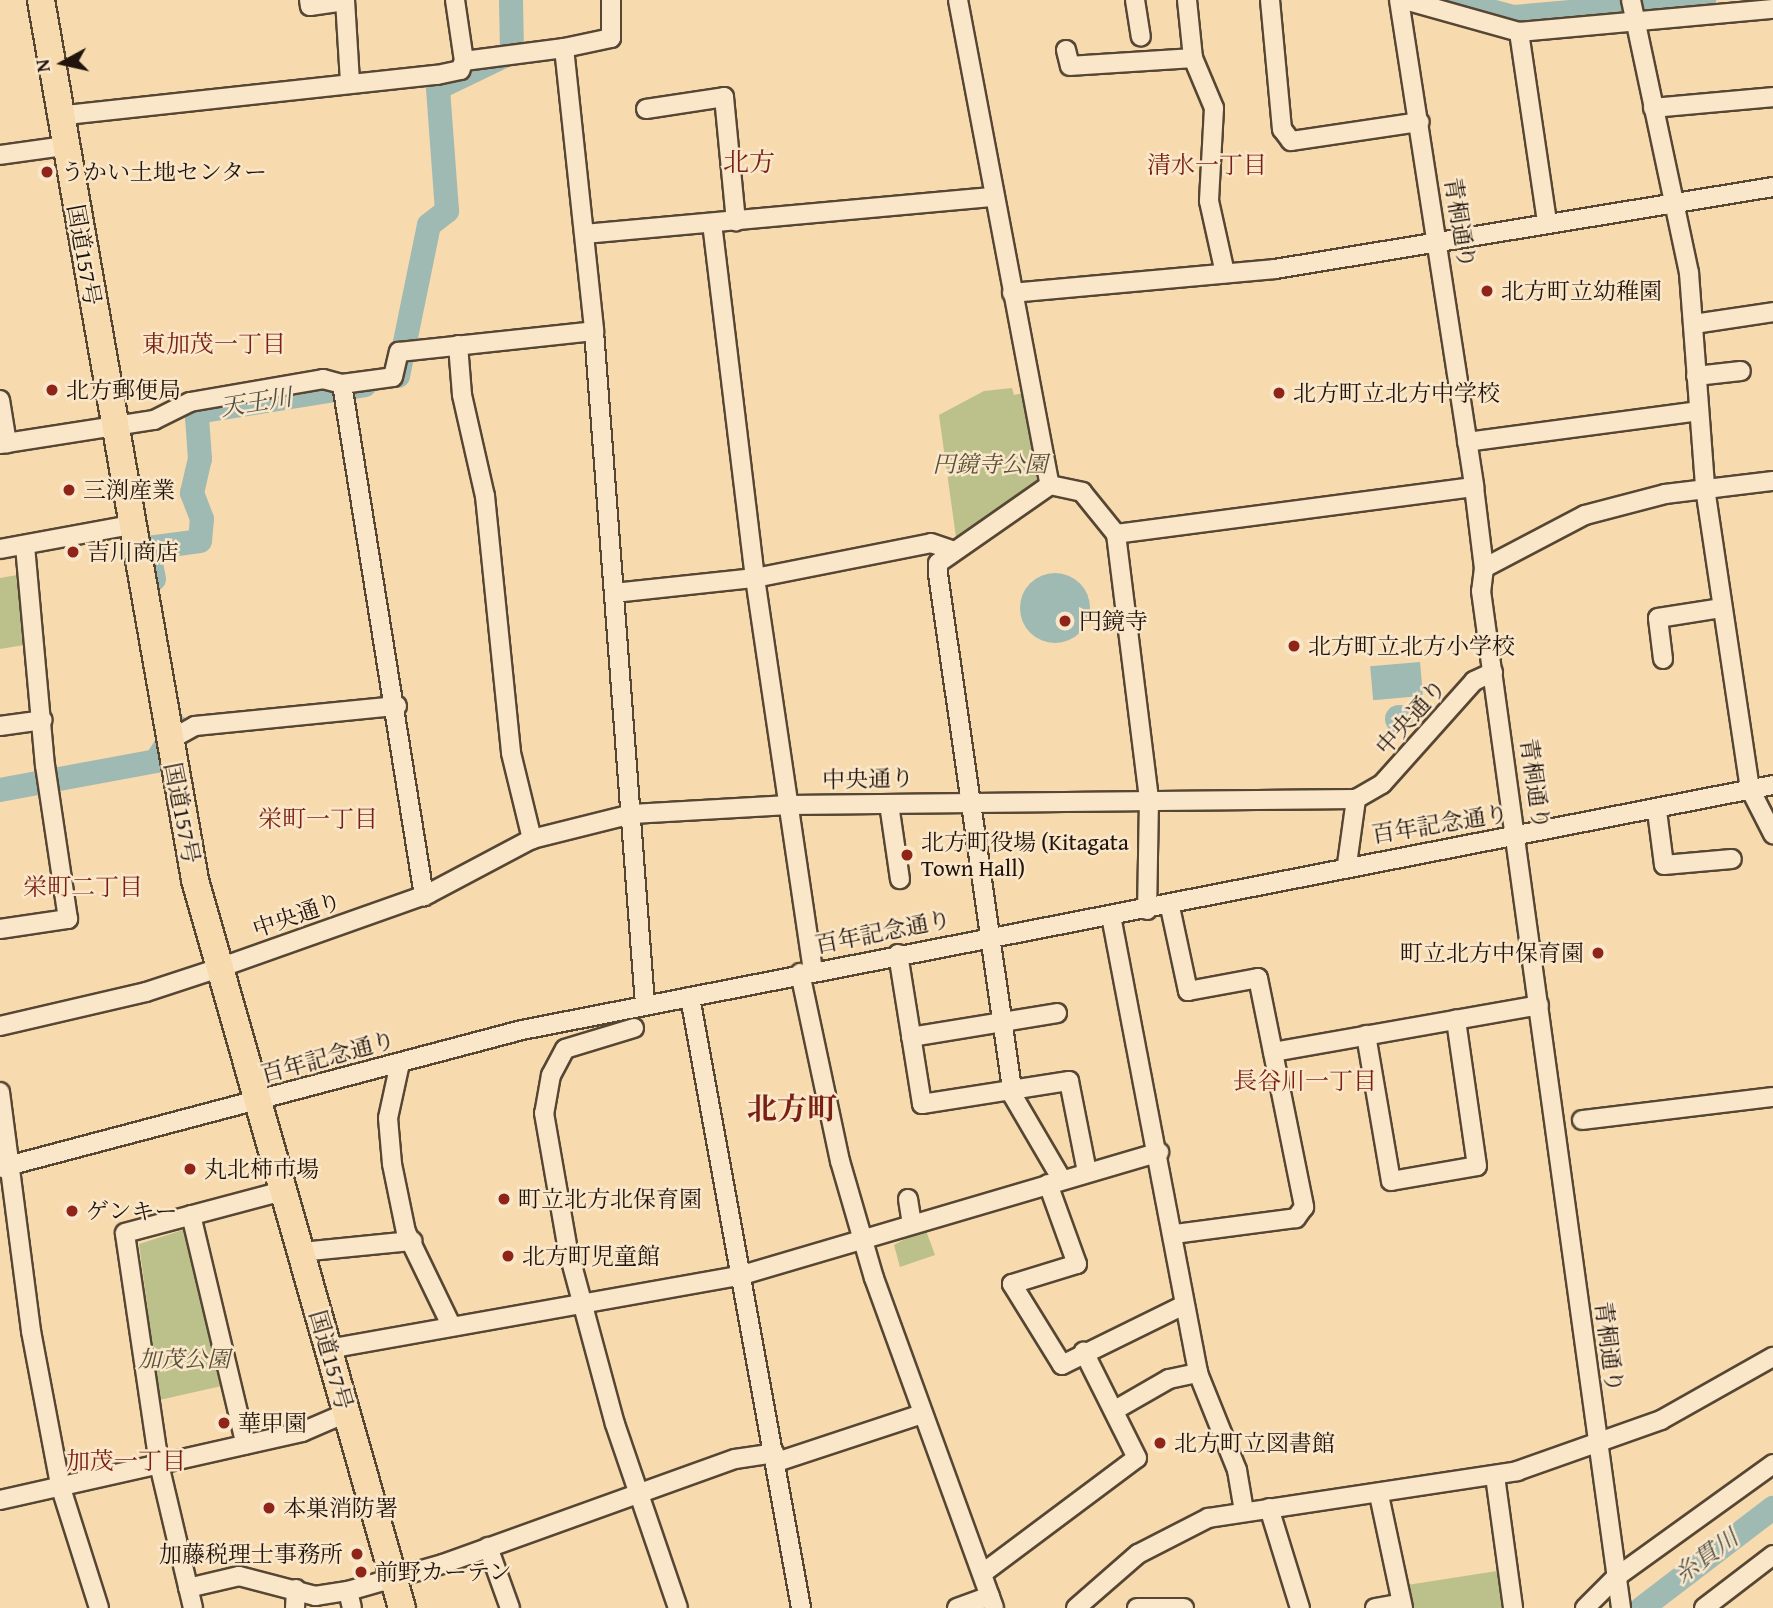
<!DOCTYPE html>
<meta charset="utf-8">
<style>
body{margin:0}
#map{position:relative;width:1773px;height:1608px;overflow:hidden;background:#f7daad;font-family:"Gentium Book Plus","Noto Serif JP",serif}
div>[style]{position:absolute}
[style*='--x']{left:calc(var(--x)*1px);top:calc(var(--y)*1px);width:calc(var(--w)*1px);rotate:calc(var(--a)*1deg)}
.green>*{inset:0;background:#bcc08a}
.water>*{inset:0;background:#9fb9b3;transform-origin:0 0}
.round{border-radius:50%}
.river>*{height:24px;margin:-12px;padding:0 12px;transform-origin:12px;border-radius:12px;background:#9fb9b3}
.roads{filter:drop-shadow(2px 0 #564634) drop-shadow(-2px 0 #564634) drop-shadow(0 2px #564634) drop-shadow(0 -2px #564634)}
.minor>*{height:18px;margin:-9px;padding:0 9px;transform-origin:9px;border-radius:9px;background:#fae7ca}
.highway>*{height:26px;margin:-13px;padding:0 13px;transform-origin:13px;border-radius:13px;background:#f7daad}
.dots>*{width:19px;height:19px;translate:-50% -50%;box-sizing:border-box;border:4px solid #fae7ca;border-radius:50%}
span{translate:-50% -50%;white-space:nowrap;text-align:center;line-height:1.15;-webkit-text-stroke:5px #fae7ca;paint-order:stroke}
.poi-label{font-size:23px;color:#21140c}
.left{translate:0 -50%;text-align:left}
.right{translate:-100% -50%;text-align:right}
.street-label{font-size:23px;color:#21140c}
.park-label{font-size:23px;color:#575038;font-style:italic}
.neighbourhood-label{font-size:24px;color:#7a1f14}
.water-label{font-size:24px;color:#4d4e46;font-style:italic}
.quarter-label{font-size:26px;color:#7a1f14}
.district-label{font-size:30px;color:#7a1f14;font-weight:700}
.north{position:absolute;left:28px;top:28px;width:70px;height:70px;-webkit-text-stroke:5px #fae7ca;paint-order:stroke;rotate:262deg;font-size:19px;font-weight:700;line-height:28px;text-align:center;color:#21140c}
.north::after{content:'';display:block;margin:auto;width:24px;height:32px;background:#21140c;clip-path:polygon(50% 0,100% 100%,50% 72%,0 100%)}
</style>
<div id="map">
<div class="green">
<div style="clip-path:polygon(1012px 388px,1014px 395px,1024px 393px,1038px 486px,973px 535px,956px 537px,939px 415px,984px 391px)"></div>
<div style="clip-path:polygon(23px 574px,30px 644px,0 649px,0 578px)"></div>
<div style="clip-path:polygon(189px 1228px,226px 1385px,155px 1401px,141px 1313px,148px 1311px,139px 1244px)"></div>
<div style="clip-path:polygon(925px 1228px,935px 1255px,900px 1267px,894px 1245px)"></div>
<div style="clip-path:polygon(1497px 1571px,1504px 1608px,1410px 1608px,1407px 1585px)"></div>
</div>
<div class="water">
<div class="round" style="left:1020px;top:573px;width:70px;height:70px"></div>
<div style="left:1420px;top:662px;width:34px;height:50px;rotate:85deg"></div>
<div class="round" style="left:1385px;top:705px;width:28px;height:28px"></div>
</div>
<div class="river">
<div style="--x:1449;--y:0;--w:67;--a:14.7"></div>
<div style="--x:1514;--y:17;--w:191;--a:-5.1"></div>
<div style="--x:398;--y:376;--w:154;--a:-78.4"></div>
<div style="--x:429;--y:225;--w:23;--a:-38"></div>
<div style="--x:447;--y:211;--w:123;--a:-94.2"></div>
<div style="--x:438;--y:88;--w:82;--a:-25.9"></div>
<div style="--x:512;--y:52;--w:52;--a:-91.1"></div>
<div style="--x:154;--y:579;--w:32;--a:-101"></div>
<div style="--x:148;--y:548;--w:52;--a:-7.7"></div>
<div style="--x:200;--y:541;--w:22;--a:-85"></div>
<div style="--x:202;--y:519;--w:28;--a:-111"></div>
<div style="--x:192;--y:493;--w:35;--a:-77"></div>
<div style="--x:200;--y:459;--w:42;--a:-94.1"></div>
<div style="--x:197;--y:417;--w:8;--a:-45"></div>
<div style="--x:203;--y:411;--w:164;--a:-9.1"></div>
<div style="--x:0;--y:790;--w:159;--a:-10.5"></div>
<div style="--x:156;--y:761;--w:40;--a:-57.1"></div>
<div style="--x:1642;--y:1608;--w:165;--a:-37.4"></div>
</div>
<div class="roads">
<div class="minor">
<div style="--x:309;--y:0;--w:6;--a:81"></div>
<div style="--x:310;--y:6;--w:35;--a:-8"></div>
<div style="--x:345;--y:0;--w:82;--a:86.5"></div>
<div style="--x:455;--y:0;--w:62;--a:81.6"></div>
<div style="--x:464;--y:61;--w:101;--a:-7.4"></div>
<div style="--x:611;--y:0;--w:38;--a:90"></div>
<div style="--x:611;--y:38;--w:48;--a:168"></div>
<div style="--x:564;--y:48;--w:285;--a:83.9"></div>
<div style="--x:594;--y:331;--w:676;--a:85.67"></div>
<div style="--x:958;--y:0;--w:494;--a:79.3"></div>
<div style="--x:1050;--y:485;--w:33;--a:12"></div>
<div style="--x:1082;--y:492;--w:54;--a:51"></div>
<div style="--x:1116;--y:534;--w:267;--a:82.9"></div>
<div style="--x:1149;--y:799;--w:111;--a:91"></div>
<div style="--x:1135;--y:0;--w:37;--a:81"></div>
<div style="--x:1187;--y:0;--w:58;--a:84.1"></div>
<div style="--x:1193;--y:58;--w:54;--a:67.2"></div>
<div style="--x:1214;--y:108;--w:93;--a:93.1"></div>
<div style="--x:1209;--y:201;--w:74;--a:77.5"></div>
<div style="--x:1270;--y:0;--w:130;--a:84.7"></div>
<div style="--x:1282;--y:129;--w:15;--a:53"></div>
<div style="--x:1291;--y:141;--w:130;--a:-8.4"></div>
<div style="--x:1399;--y:0;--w:493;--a:81.2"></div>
<div style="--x:1474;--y:487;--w:82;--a:83"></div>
<div style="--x:1484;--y:568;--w:23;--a:97"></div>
<div style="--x:1481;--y:591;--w:1027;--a:82.16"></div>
<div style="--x:1405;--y:0;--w:118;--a:15.7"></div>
<div style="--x:1519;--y:32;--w:255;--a:-5.2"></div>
<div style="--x:1631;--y:0;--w:279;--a:78"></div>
<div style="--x:1689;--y:273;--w:216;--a:85.7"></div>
<div style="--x:1705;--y:488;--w:304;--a:81.5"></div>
<div style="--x:1750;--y:789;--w:51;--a:62.9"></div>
<div style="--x:1519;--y:32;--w:192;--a:81.6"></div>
<div style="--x:1066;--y:50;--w:16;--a:76"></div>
<div style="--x:1070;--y:66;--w:123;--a:-3.7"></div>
<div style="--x:1653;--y:108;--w:121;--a:-5.2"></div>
<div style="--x:646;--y:109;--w:79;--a:-8.7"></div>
<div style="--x:724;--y:97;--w:125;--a:84.5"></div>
<div style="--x:57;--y:116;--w:382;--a:-6.2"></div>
<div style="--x:437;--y:75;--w:24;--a:-12"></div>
<div style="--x:460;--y:70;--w:10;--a:-66"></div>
<div style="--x:0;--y:155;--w:66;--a:-7.9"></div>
<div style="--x:712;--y:223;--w:358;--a:83.1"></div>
<div style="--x:755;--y:578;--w:396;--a:81.6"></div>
<div style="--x:585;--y:234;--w:410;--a:-5.2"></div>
<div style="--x:1012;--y:293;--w:264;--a:-5.2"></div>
<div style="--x:1275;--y:269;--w:505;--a:-9.35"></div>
<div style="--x:1694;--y:324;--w:80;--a:-8.6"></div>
<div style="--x:458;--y:345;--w:50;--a:85.4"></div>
<div style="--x:462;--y:395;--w:104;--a:77.2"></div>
<div style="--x:485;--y:496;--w:258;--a:84.2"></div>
<div style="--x:511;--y:753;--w:89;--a:76.3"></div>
<div style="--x:1696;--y:376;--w:45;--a:-6.3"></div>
<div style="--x:342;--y:384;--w:519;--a:80.9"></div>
<div style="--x:0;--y:400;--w:44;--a:80.8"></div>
<div style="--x:1467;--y:442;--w:233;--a:-7.6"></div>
<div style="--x:0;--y:444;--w:156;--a:-8.9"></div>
<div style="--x:154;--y:420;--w:40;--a:-26.6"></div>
<div style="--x:190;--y:402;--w:135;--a:-9.8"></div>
<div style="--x:323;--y:379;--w:20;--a:15"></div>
<div style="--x:342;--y:384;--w:51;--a:-7.8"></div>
<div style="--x:393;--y:377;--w:26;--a:-77"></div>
<div style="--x:399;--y:352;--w:196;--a:-6.1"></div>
<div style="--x:1050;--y:485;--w:136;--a:145.1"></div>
<div style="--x:938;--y:563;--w:11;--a:90"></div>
<div style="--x:938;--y:574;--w:527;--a:81.82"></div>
<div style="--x:1013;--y:1096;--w:97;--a:59.7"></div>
<div style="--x:1116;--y:534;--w:361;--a:-7.5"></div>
<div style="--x:0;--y:549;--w:133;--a:-10.4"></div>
<div style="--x:1484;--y:568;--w:114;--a:-27.7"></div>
<div style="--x:1585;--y:515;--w:83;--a:-14.7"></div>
<div style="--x:1665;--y:494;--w:109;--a:-6.9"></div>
<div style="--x:614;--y:593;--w:142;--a:-6.1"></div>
<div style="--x:755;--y:578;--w:179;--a:-11.2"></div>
<div style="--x:931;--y:543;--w:24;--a:19"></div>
<div style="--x:1663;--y:659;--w:41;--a:-97"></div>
<div style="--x:1658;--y:618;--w:65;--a:-8.9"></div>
<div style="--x:0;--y:726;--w:43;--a:-7.9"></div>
<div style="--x:168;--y:741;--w:31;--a:-29"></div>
<div style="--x:195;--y:726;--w:203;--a:-5.7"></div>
<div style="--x:889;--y:804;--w:76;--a:81.7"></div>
<div style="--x:1657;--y:811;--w:54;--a:82.6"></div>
<div style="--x:1664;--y:865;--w:68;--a:-5"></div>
<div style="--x:1347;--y:864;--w:66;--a:-82.1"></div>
<div style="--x:1170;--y:907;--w:86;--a:77.9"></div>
<div style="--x:1188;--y:991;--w:71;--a:-10.5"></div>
<div style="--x:1258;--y:978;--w:234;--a:78.6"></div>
<div style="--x:1304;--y:1207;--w:14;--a:126"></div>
<div style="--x:1296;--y:1218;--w:122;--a:172.5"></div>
<div style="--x:1111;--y:916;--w:465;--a:79.2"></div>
<div style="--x:1198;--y:1373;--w:105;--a:68.1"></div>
<div style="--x:1237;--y:1470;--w:42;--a:80.3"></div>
<div style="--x:0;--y:929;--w:69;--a:-8.4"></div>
<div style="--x:68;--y:919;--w:155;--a:-98.5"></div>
<div style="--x:45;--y:766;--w:222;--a:-95.2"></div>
<div style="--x:898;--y:954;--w:152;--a:80.9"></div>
<div style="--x:922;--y:1104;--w:149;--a:-8.9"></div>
<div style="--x:1069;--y:1081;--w:93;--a:78.8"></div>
<div style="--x:800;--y:973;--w:192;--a:78"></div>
<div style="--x:840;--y:1161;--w:122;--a:73.8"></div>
<div style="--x:874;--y:1278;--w:351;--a:70"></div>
<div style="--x:690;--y:997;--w:621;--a:79.7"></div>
<div style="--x:0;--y:1026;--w:150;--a:-13.1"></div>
<div style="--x:146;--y:992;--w:77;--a:-18.2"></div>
<div style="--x:219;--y:968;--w:222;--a:-19.5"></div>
<div style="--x:428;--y:894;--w:118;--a:-27.9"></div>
<div style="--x:532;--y:839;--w:103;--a:-14"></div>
<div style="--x:632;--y:814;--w:157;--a:-3.3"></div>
<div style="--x:789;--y:805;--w:567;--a:-0.61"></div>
<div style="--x:1356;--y:799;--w:30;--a:-30"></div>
<div style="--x:1382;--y:784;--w:138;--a:-48.2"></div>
<div style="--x:1474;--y:681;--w:21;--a:-25"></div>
<div style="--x:634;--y:1028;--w:72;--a:163.1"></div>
<div style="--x:565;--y:1049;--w:30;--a:118"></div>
<div style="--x:551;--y:1075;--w:39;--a:100"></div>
<div style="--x:544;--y:1113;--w:139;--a:80.1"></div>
<div style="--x:568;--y:1250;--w:180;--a:74.9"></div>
<div style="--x:615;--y:1424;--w:194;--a:71.1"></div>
<div style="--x:1366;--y:1035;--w:148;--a:80.3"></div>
<div style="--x:1391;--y:1181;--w:87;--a:-9.9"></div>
<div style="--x:1477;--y:1166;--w:148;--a:-98.2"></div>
<div style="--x:911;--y:1037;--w:148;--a:-9.3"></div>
<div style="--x:1273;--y:1052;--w:270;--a:-10"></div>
<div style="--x:400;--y:1063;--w:56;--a:102.3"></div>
<div style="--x:388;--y:1118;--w:46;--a:85"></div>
<div style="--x:392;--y:1164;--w:69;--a:78.4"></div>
<div style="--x:406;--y:1232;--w:101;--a:64.2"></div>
<div style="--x:0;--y:1092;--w:241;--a:82.6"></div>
<div style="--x:31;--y:1331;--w:157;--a:79.3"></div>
<div style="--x:60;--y:1485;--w:129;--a:72.4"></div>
<div style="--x:1582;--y:1120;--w:192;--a:-6.9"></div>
<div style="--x:0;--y:1168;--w:540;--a:-14.81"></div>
<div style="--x:522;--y:1030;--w:1275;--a:-11.08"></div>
<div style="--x:1048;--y:1184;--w:85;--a:70.1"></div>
<div style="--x:1077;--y:1264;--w:68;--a:162.9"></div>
<div style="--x:1012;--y:1284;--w:95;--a:58.3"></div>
<div style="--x:1062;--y:1365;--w:136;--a:-26.2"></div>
<div style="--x:908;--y:1199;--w:24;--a:81"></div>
<div style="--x:191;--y:1215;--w:236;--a:76.6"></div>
<div style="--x:301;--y:1252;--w:112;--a:-5.7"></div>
<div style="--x:328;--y:1349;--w:421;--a:-10.1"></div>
<div style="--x:742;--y:1275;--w:435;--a:-16.4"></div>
<div style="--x:1115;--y:1410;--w:62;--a:-29.9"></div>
<div style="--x:1169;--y:1379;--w:30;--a:-12"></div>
<div style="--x:777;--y:1462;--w:153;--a:-18.3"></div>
<div style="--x:1495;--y:1476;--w:133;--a:82.2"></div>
<div style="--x:1379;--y:1495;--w:116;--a:78"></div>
<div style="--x:0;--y:1500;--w:310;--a:-12.7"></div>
<div style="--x:302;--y:1432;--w:48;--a:-23.4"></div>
<div style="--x:1269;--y:1508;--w:105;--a:72.8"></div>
<div style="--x:488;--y:1547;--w:65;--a:70.2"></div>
<div style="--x:983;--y:1573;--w:192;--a:-36.8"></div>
<div style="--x:1137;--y:1458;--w:119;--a:-116.6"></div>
<div style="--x:188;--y:1588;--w:52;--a:-13.2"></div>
<div style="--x:239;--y:1576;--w:79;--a:14.7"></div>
<div style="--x:315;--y:1596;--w:33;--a:-9"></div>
<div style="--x:348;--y:1591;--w:99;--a:-15.9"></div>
<div style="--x:443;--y:1564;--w:310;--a:-19.8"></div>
<div style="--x:735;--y:1459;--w:40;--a:-8.5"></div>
<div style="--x:348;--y:1591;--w:17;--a:77"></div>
<div style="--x:193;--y:1608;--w:148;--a:-103.3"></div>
<div style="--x:159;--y:1464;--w:233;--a:-98.4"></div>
<div style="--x:125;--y:1233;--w:163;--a:-14.9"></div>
<div style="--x:295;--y:1608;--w:19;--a:-87"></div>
<div style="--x:957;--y:1608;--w:35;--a:-20"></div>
<div style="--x:1076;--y:1608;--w:82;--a:-41.1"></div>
<div style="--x:1138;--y:1554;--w:79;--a:-27.2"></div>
<div style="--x:1208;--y:1518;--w:313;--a:-8.6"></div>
<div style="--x:1517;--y:1471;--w:153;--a:-19.5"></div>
<div style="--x:1661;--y:1420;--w:129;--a:-29.4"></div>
<div style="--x:1137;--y:1608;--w:47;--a:0"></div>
<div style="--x:1375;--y:1608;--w:27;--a:-10"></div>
<div style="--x:1585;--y:1608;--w:42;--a:-45"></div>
<div style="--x:1615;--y:1578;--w:195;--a:-35.8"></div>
<div style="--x:1704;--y:1608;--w:87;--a:-37.5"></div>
</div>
<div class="highway">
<div style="--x:41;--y:0;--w:893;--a:80.07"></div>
<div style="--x:195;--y:880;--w:757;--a:74.13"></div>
</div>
</div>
<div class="dots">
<div style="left:47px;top:172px;background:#8f2418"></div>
<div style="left:1487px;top:291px;background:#8f2418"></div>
<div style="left:52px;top:390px;background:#8f2418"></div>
<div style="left:1279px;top:393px;background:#8f2418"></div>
<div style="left:69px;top:490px;background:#8f2418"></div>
<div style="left:73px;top:552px;background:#8f2418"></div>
<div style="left:1065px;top:621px;background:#8f2418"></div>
<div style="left:1294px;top:646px;background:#8f2418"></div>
<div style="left:907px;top:855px;background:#8f2418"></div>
<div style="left:1598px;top:953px;background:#8f2418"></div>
<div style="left:190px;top:1169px;background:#8f2418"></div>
<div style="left:504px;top:1199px;background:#8f2418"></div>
<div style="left:72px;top:1211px;background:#8f2418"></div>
<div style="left:508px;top:1256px;background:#8f2418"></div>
<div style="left:224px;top:1423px;background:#8f2418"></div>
<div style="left:1160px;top:1443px;background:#8f2418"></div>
<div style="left:269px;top:1508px;background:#8f2418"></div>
<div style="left:357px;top:1554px;background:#8f2418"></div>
<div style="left:361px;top:1572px;background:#8f2418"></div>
</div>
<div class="poi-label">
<span class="left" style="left:61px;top:172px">うかい土地センター</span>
<span class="left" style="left:1501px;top:291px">北方町立幼稚園</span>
<span class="left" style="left:66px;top:390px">北方郵便局</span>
<span class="left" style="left:1293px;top:393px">北方町立北方中学校</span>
<span class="left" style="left:83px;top:490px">三渕産業</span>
<span class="left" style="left:87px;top:552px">吉川商店</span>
<span class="left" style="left:1079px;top:621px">円鏡寺</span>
<span class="left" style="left:1308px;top:646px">北方町立北方小学校</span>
<span class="left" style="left:921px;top:855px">北方町役場 (Kitagata<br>Town Hall)</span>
<span class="right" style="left:1584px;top:953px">町立北方中保育園</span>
<span class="left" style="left:204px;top:1169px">丸北柿市場</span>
<span class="left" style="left:518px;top:1199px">町立北方北保育園</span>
<span class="left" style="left:86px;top:1211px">ゲンキー</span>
<span class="left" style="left:522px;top:1256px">北方町児童館</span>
<span class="left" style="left:238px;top:1423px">華甲園</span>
<span class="left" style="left:1174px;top:1443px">北方町立図書館</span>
<span class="left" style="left:283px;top:1508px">本巣消防署</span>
<span class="right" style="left:343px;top:1554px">加藤税理士事務所</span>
<span class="left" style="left:375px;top:1572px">前野カーテン</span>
</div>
<div class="street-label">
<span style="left:1460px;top:223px;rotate:81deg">青桐通り</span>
<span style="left:84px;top:255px;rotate:80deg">国道157号</span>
<span style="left:1411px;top:717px;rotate:-48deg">中央通り</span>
<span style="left:868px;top:779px;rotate:-1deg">中央通り</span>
<span style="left:1535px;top:784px;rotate:82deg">青桐通り</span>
<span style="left:182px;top:813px;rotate:79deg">国道157号</span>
<span style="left:1440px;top:824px;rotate:-9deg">百年記念通り</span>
<span style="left:297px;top:915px;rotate:-19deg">中央通り</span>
<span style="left:883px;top:932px;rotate:-11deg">百年記念通り</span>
<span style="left:328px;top:1057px;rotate:-15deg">百年記念通り</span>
<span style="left:1609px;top:1347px;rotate:83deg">青桐通り</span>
<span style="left:331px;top:1360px;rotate:74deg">国道157号</span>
</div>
<div class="park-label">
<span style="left:990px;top:464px">円鏡寺公園</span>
<span style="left:184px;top:1359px">加茂公園</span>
</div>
<div class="neighbourhood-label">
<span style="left:1207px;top:165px">清水一丁目</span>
<span style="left:214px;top:344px">東加茂一丁目</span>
<span style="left:318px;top:819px">栄町一丁目</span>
<span style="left:83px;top:887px">栄町二丁目</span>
<span style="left:1305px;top:1081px">長谷川一丁目</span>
<span style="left:126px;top:1461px">加茂一丁目</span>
</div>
<div class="water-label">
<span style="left:256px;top:402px;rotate:-9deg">天王川</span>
<span style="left:1706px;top:1556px;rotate:-36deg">糸貫川</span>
</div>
<div class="quarter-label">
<span style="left:749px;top:162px">北方</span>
</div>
<div class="district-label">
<span style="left:792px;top:1108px">北方町</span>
</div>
<div class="north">N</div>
</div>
